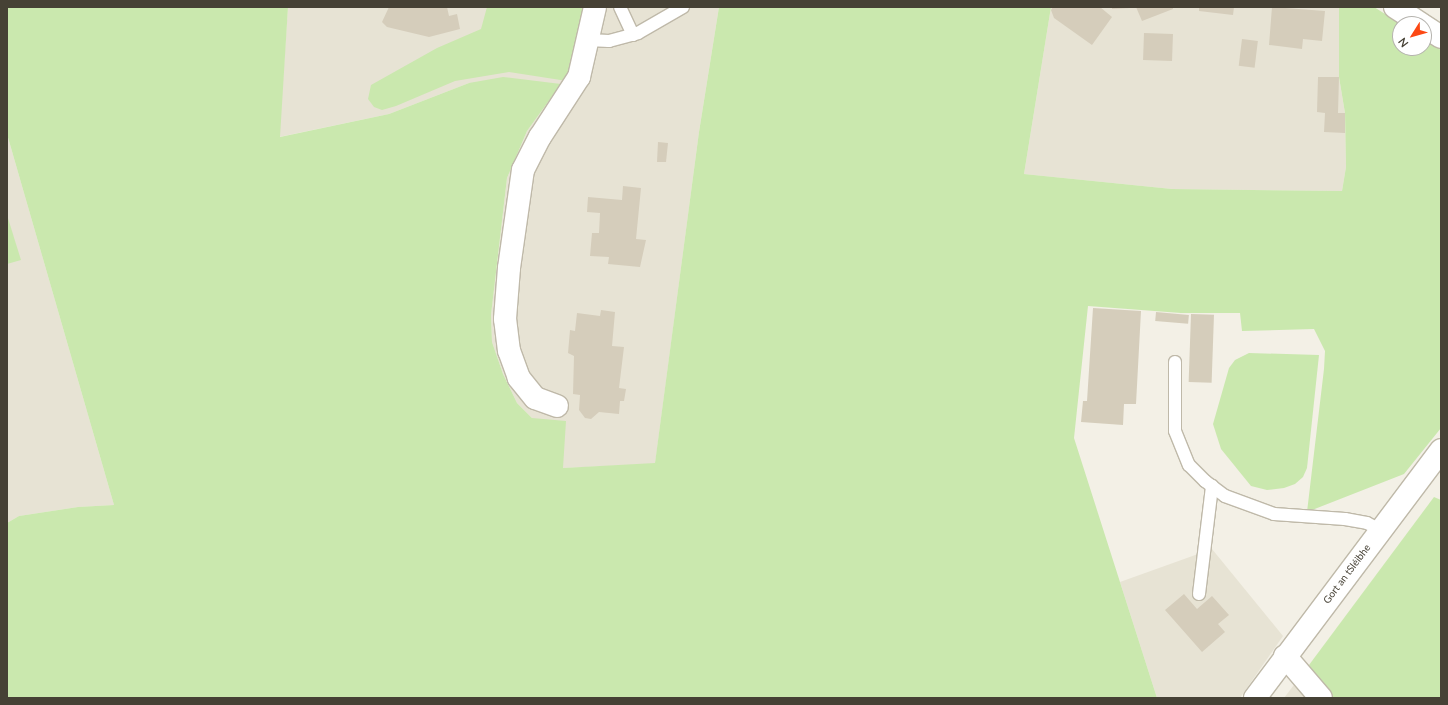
<!DOCTYPE html>
<meta charset="utf-8">
<style>
body{margin:0}
#map{position:relative;width:1448px;height:705px;overflow:hidden;background:#f3f0e6;font-family:Lato,sans-serif}
div>[style]{position:absolute}
[style*='--x']{left:calc(var(--x)*1px);top:calc(var(--y)*1px);width:calc(var(--w)*1px);rotate:calc(var(--a)*1deg)}
.residential>*{inset:0;background:#e7e3d4}
.green>*{inset:0;background:#cae8ae}
.building>*{inset:0;background:#d5cdbb;transform-origin:0 0}
.roads{filter:drop-shadow(1px 0 #bfb9a9) drop-shadow(-1px 0 #bfb9a9) drop-shadow(0 1px #bfb9a9) drop-shadow(0 -1px #bfb9a9)}
.service>*{height:12px;margin:-6px;padding:0 6px;transform-origin:6px;border-radius:6px;background:#fff}
.minor>*{height:22px;margin:-11px;padding:0 11px;transform-origin:11px;border-radius:11px;background:#fff}
.tertiary>*{height:22px;margin:-11px;padding:0 11px;transform-origin:11px;border-radius:11px;background:#fff}
span{translate:-50% -50%;white-space:nowrap;text-align:center;line-height:1.15;-webkit-text-stroke:3.5px #fff;paint-order:stroke}
.street-label{font-size:10px;color:#464135}
.frame{position:absolute;inset:0;border:8px solid #464135;pointer-events:none}
.north{position:absolute;left:1392px;top:16px;width:40px;height:40px;box-sizing:border-box;background:#fff;border:1px solid #b5b3ae;border-radius:50%;rotate:233deg;font-size:11px;font-weight:700;line-height:16px;text-align:center;color:#464135}
.north::after{content:'';display:block;margin:auto;width:14px;height:18px;background:#fc4814;clip-path:polygon(50% 0,100% 100%,50% 72%,0 100%)}
</style>
<div id="map">
<div class="residential">
<div style="clip-path:polygon(288px 7px,719px 7px,699px 132px,655px 464px,563px 468px,532px 418px,517px 403px,503px 374px,492px 342px,491px 315px,507px 178px,527px 131px,561px 84px,469px 83px,389px 114px,279px 137px)"></div>
<div style="clip-path:polygon(1051px 7px,1339px 7px,1339px 77px,1345px 113px,1346px 167px,1342px 191px,1172px 189px,1024px 174px)"></div>
<div style="clip-path:polygon(7px 134px,114px 505px,78px 507px,19px 516px,7px 523px)"></div>
<div style="clip-path:polygon(1212px 549px,1283px 636px,1240px 698px,1157px 698px,1120px 582px)"></div>
<div style="clip-path:polygon(1309px 665px,1331px 698px,1284px 698px)"></div>
</div>
<div class="green">
<div style="clip-path:polygon(7px 7px,288px 7px,280px 137px,389px 114px,469px 83px,503px 77px,561px 84px,527px 131px,507px 178px,491px 315px,492px 342px,503px 374px,517px 403px,532px 418px,566px 421px,563px 468px,655px 463px,699px 132px,719px 7px,1051px 7px,1024px 174px,1172px 189px,1342px 191px,1346px 167px,1345px 113px,1339px 77px,1339px 7px,1374px 7px,1401px 24px,1400px 48px,1424px 48px,1424px 39px,1441px 50px,1441px 428px,1404px 474px,1307px 512px,1324px 369px,1325px 351px,1314px 329px,1242px 331px,1240px 313px,1181px 313px,1088px 306px,1074px 438px,1157px 698px,7px 698px,7px 523px,19px 516px,78px 507px,114px 505px,7px 134px)"></div>
<div style="clip-path:polygon(487px 7px,587px 7px,567px 81px,509px 72px,455px 81px,396px 106px,382px 110px,374px 107px,368px 99px,371px 85px,437px 48px,481px 29px)"></div>
<div style="clip-path:polygon(7px 215px,21px 260px,7px 264px)"></div>
<div style="clip-path:polygon(1249px 353px,1319px 355px,1307px 468px,1303px 477px,1295px 484px,1284px 488px,1267px 490px,1251px 486px,1221px 449px,1213px 424px,1229px 368px,1235px 360px)"></div>
<div style="clip-path:polygon(1434px 497px,1441px 500px,1441px 698px,1331px 698px,1309px 665px)"></div>
</div>
<div class="building">
<div style="clip-path:polygon(389px 7px,447px 7px,449px 16px,457px 14px,460px 29px,429px 37px,387px 27px,382px 22px)"></div>
<div style="clip-path:polygon(1053px 7px,1100px 7px,1112px 17px,1092px 45px,1054px 18px,1051px 10px)"></div>
<div style="clip-path:polygon(1112px 7px,1130px 7px,1130px 8px,1112px 9px)"></div>
<div style="clip-path:polygon(1136px 7px,1173px 7px,1173px 9px,1142px 21px)"></div>
<div style="clip-path:polygon(1199px 7px,1234px 7px,1233px 15px,1199px 11px)"></div>
<div style="clip-path:polygon(1272px 7px,1325px 11px,1322px 41px,1303px 39px,1302px 49px,1269px 45px)"></div>
<div style="left:1144px;top:33px;width:29px;height:27px;rotate:2deg"></div>
<div style="left:1242px;top:39px;width:16px;height:27px;rotate:7deg"></div>
<div style="clip-path:polygon(1318px 77px,1339px 77px,1338px 113px,1345px 113px,1345px 133px,1324px 132px,1325px 113px,1317px 112px)"></div>
<div style="clip-path:polygon(658px 142px,668px 143px,666px 162px,657px 162px)"></div>
<div style="clip-path:polygon(623px 186px,641px 188px,636px 239px,646px 240px,640px 267px,608px 264px,609px 257px,590px 256px,592px 233px,599px 233px,600px 213px,587px 212px,588px 197px,622px 200px)"></div>
<div style="clip-path:polygon(1093px 308px,1141px 311px,1136px 404px,1124px 404px,1123px 425px,1081px 422px,1083px 401px,1087px 401px)"></div>
<div style="clip-path:polygon(601px 310px,615px 312px,612px 346px,624px 347px,619px 388px,626px 389px,624px 401px,620px 401px,619px 414px,599px 412px,591px 419px,585px 418px,579px 410px,580px 395px,573px 394px,574px 356px,568px 353px,570px 330px,575px 331px,577px 313px,600px 316px)"></div>
<div style="left:1156px;top:312px;width:33px;height:9px;rotate:5deg"></div>
<div style="left:1191px;top:314px;width:23px;height:68px;rotate:2deg"></div>
<div style="clip-path:polygon(1184px 594px,1197px 609px,1212px 596px,1229px 615px,1218px 624px,1225px 632px,1202px 652px,1165px 610px)"></div>
</div>
<div class="roads">
<div class="service">
<div style="--x:620;--y:7;--w:31;--a:65"></div>
<div style="--x:588;--y:40;--w:21;--a:3"></div>
<div style="--x:609;--y:41;--w:30;--a:-15"></div>
<div style="--x:638;--y:33;--w:52;--a:-30"></div>
<div style="--x:1175;--y:362;--w:69;--a:90"></div>
<div style="--x:1175;--y:431;--w:37;--a:68"></div>
<div style="--x:1189;--y:465;--w:23;--a:45"></div>
<div style="--x:1205;--y:481;--w:25;--a:37"></div>
<div style="--x:1225;--y:496;--w:52;--a:20.2"></div>
<div style="--x:1274;--y:514;--w:71;--a:4"></div>
<div style="--x:1345;--y:519;--w:22;--a:10"></div>
<div style="--x:1367;--y:523;--w:15;--a:28"></div>
<div style="--x:1199;--y:594;--w:109;--a:-83.1"></div>
</div>
<div class="minor">
<div style="--x:557;--y:406;--w:23;--a:-160"></div>
<div style="--x:535;--y:398;--w:26;--a:-129"></div>
<div style="--x:519;--y:378;--w:29;--a:-110"></div>
<div style="--x:509;--y:351;--w:32;--a:-97"></div>
<div style="--x:505;--y:319;--w:51;--a:-85.5"></div>
<div style="--x:509;--y:268;--w:99;--a:-81.9"></div>
<div style="--x:523;--y:170;--w:37;--a:-63"></div>
<div style="--x:540;--y:137;--w:72;--a:-57"></div>
<div style="--x:579;--y:77;--w:72;--a:-77.1"></div>
<div style="--x:1285;--y:656;--w:55;--a:49.4"></div>
</div>
<div class="tertiary">
<div style="--x:1395;--y:7;--w:31;--a:33"></div>
<div style="--x:1424;--y:26;--w:20;--a:33"></div>
<div style="--x:1255;--y:698;--w:310;--a:-53.1"></div>
</div>
</div>
<div class="street-label">
<span style="left:1347px;top:574px;rotate:-53deg">Gort an tSléibhe</span>
</div>
<div class="frame"></div>
<div class="north">N</div>
</div>
